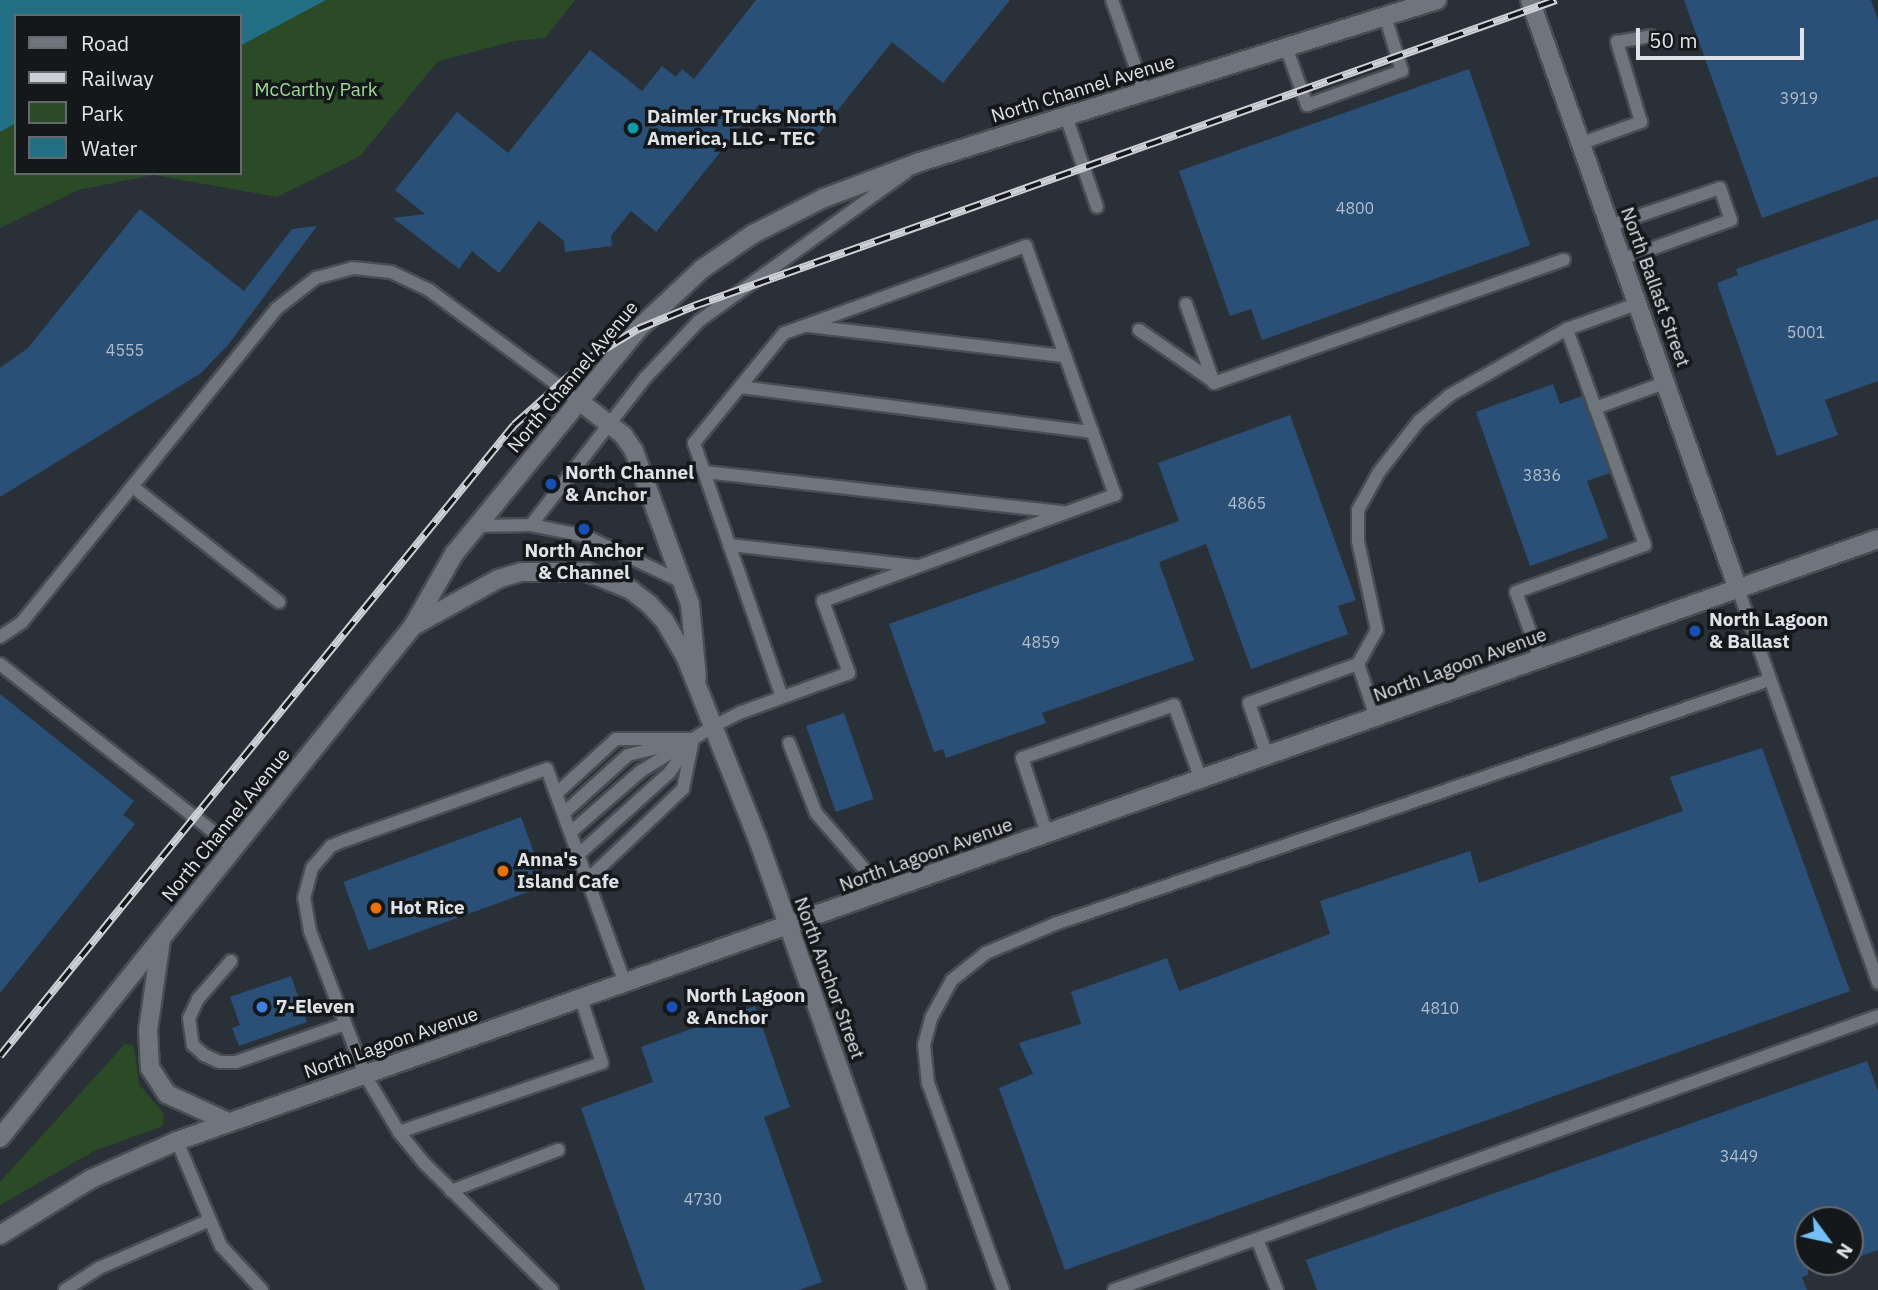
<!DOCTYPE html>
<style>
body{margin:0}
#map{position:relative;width:1878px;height:1290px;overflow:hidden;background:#2a3037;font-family:"IBM Plex Sans",sans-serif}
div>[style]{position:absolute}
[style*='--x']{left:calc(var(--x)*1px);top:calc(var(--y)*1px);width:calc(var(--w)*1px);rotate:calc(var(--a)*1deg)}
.green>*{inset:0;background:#2b4b27}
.water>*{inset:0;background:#237085}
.building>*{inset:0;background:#2a5077;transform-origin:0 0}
.roads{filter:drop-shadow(2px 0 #484d52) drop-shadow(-2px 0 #484d52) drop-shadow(0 2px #484d52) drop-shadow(0 -2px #484d52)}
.service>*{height:12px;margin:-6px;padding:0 6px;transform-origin:6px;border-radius:6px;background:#6e757d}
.tertiary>*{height:18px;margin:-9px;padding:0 9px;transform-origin:9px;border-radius:9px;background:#6e757d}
.secondary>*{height:18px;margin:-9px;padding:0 9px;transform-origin:9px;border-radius:9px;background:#6e757d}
.rail>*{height:8px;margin-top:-4px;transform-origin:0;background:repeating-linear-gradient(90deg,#15181b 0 16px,#cdd1d5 0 32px);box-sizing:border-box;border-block:2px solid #cdd1d5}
.dots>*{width:19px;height:19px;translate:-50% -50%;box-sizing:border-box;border:4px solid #15181b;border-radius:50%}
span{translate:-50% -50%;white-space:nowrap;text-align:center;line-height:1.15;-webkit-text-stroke:7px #15181b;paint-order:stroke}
.number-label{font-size:16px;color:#b2becb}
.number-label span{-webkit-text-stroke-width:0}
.street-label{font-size:19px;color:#dfe3e7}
.park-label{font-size:19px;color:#9ed996}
.poi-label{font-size:19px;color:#dfe3e7;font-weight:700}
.left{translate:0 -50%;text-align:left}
.legend{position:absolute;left:14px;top:14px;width:228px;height:161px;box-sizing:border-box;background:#15181b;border:2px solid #66696d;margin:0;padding:9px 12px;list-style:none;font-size:21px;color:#dfe3e7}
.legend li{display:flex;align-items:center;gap:14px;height:35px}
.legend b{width:35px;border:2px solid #66696d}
.north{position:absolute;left:1794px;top:1206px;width:70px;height:70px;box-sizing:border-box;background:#15181b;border:2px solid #66696d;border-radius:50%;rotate:123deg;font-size:19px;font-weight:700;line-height:28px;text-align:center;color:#dfe3e7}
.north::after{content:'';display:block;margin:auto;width:24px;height:32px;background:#74c0f6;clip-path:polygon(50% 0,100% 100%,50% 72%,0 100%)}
.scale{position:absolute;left:1636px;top:28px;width:168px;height:32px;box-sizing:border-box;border:4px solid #dfe3e7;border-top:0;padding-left:9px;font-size:21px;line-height:24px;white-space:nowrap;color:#dfe3e7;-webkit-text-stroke:5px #15181b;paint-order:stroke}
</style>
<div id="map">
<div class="green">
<div style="clip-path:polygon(326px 0,575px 0,545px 38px,515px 41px,438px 61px,360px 156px,277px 197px,154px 175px,78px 190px,0 228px,0 132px,16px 123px,16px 173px,240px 173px,240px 46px)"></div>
<div style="clip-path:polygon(125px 1044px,134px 1046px,139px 1084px,164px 1114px,163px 1126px,94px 1151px,0 1205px,0 1182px)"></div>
</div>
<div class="water">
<div style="clip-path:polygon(0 0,326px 0,240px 46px,240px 16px,16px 16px,16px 123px,0 132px)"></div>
</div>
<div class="building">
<div style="clip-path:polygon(756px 0,1010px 0,943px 83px,892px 42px,810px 145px,759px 104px,656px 232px,631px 211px,611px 236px,612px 246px,565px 252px,564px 241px,539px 221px,499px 273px,472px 251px,459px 269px,393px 218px,425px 214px,395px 190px,457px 112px,508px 153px,590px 50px,642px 91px,662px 66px,676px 77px,682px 69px,694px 79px)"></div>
<div style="clip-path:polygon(1684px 0,1871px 0,1878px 20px,1878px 176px,1762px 218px)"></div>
<div style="clip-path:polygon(1469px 69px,1530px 245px,1262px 340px,1251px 309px,1230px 316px,1179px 171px)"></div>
<div style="clip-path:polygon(140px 209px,244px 291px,292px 229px,317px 226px,228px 345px,201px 373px,0 497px,0 368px,28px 348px)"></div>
<div style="clip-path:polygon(1878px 219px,1878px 381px,1825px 400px,1838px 435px,1777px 456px,1717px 283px,1738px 275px,1736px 269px)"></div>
<div style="clip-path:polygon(1553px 384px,1560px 404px,1582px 396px,1610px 473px,1587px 481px,1608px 538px,1530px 566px,1476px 412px)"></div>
<div style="clip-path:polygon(1290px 415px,1356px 600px,1338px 606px,1348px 634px,1251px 669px,1206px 544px,1159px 562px,1194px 660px,1042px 713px,1046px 723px,946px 758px,943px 749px,934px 752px,889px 624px,1179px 521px,1158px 463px)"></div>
<div style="clip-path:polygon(0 694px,134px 801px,123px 815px,135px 824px,0 993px)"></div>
<div style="left:844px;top:713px;width:91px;height:40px;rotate:71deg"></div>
<div style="clip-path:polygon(1762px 748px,1850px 991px,1065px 1270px,999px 1088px,1033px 1074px,1019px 1043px,1081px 1024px,1071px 992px,1167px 958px,1179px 991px,1330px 934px,1320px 901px,1470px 851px,1479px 883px,1683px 811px,1670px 777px)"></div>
<div style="left:521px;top:817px;width:73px;height:189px;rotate:70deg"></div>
<div style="clip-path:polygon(291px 976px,307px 1022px,239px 1046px,232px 1028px,240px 1025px,230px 997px)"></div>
<div style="clip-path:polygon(755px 1006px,790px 1107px,764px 1117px,822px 1282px,799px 1290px,645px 1290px,581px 1108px,653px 1082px,641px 1047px)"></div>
<div style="clip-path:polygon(1867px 1061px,1878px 1091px,1878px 1250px,1850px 1260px,1850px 1220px,1808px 1220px,1808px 1275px,1802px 1277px,1807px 1290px,1317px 1290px,1306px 1260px)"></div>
</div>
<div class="roads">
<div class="service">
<div style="--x:1112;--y:0;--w:96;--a:70.6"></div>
<div style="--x:1286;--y:47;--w:62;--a:70.1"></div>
<div style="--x:1307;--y:105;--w:101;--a:-19.7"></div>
<div style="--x:1402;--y:71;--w:58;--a:-107.2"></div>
<div style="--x:1066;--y:116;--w:96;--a:71.2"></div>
<div style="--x:1582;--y:143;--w:63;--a:-19.6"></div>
<div style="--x:1641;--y:122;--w:84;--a:-106.7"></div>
<div style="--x:1617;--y:42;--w:34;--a:-10"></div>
<div style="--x:1609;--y:226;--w:117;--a:-18.9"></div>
<div style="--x:1720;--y:188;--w:34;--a:71"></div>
<div style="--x:1731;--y:220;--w:115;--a:160.1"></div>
<div style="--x:1186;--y:304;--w:84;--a:70.5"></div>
<div style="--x:1214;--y:383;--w:371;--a:-19.4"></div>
<div style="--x:808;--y:326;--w:259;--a:6.7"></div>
<div style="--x:1139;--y:330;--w:91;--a:34.7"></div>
<div style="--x:740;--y:387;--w:355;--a:7.3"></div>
<div style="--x:1595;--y:408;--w:77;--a:-19.9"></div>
<div style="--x:704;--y:472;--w:360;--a:6.4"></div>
<div style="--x:133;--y:487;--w:186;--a:38.2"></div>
<div style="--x:531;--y:525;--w:187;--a:-52.2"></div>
<div style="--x:646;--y:377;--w:77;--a:-46.6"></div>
<div style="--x:699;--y:321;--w:255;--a:-35.7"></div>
<div style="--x:477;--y:526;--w:54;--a:-1.1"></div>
<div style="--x:531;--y:525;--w:55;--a:11.5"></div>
<div style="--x:585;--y:536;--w:107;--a:25.4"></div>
<div style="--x:729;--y:545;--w:187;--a:6.4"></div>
<div style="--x:1738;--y:589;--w:418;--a:70.4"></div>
<div style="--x:0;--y:637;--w:27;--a:-34"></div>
<div style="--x:22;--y:622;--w:403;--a:-50.9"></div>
<div style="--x:276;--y:309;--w:51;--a:-37.8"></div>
<div style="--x:316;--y:278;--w:38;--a:-15"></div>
<div style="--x:353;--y:268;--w:38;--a:6"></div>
<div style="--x:391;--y:272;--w:42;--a:25.3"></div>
<div style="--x:429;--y:290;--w:187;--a:36.5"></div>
<div style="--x:1540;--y:659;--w:71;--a:-109.7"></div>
<div style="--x:1516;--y:592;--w:137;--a:-20"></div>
<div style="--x:1645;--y:545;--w:230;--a:-109.9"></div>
<div style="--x:1567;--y:329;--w:77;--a:-19.9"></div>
<div style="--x:0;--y:664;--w:298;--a:38.2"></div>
<div style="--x:1358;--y:664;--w:56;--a:71.2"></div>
<div style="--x:789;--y:743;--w:75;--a:68.9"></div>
<div style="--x:816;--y:813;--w:78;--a:49.2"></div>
<div style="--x:867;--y:872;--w:25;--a:63"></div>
<div style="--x:1267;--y:756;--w:56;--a:-108.8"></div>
<div style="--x:1249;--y:703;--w:116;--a:-19.7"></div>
<div style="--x:1358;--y:664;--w:39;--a:-61"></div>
<div style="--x:1377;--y:630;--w:91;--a:-102.1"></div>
<div style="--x:1358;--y:541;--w:31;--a:-90"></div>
<div style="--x:1358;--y:510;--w:43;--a:-61.1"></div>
<div style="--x:1379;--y:472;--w:65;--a:-51.9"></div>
<div style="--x:1419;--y:421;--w:40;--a:-40"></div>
<div style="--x:1450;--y:395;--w:134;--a:-29.4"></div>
<div style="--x:557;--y:793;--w:80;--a:-42.5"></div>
<div style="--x:616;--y:739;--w:77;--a:0"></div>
<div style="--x:564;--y:813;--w:86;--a:-42.2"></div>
<div style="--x:628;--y:755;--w:45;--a:-14"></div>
<div style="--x:571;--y:832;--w:93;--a:-41.1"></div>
<div style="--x:641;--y:771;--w:86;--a:-31.7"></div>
<div style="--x:714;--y:726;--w:31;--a:-27"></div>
<div style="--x:742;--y:712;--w:114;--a:-20"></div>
<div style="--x:849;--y:673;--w:77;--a:-109.9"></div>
<div style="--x:823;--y:601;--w:311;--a:-20"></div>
<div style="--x:1115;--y:495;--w:264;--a:-109.7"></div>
<div style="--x:1026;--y:246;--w:257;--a:160.2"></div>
<div style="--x:784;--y:333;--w:142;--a:129.3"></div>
<div style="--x:694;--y:443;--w:269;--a:70.9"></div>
<div style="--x:1047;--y:834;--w:80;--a:-108.2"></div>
<div style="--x:1022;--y:758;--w:161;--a:-19.2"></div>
<div style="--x:1174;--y:705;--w:80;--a:70.2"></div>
<div style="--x:579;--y:854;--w:121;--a:-42"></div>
<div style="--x:669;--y:773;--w:34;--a:-54"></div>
<div style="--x:588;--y:879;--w:131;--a:-43.5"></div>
<div style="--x:683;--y:789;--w:51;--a:-78.7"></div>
<div style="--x:231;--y:961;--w:50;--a:131"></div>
<div style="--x:198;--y:999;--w:21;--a:115"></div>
<div style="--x:189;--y:1018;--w:27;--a:82"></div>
<div style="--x:193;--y:1045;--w:15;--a:42"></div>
<div style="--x:204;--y:1055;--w:17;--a:24"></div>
<div style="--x:220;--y:1062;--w:16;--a:0"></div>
<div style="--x:236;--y:1062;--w:115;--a:-19.2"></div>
<div style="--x:399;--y:1132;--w:214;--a:-18.8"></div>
<div style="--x:602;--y:1063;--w:67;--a:-108.2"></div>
<div style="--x:177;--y:1141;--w:114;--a:67.3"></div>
<div style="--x:221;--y:1246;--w:60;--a:47"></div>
<div style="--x:451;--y:1191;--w:115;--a:-21"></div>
<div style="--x:1257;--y:1239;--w:55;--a:68.6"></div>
<div style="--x:65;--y:1290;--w:40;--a:-32.9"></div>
<div style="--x:99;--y:1268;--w:121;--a:-23.4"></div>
<div style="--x:552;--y:1290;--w:180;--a:-135.2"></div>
<div style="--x:424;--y:1163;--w:40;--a:-129"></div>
<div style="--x:399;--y:1132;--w:66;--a:-120.8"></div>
<div style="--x:365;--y:1075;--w:154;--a:-110.9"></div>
<div style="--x:310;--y:931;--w:34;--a:-100"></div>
<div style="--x:304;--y:898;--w:31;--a:-75"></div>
<div style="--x:312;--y:868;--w:29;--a:-49"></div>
<div style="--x:331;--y:846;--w:16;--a:-22"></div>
<div style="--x:346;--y:840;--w:213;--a:-19.5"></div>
<div style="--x:547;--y:769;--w:228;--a:70"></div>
<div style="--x:1003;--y:1290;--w:220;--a:-109.9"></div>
<div style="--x:928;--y:1083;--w:38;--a:-96"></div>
<div style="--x:924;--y:1045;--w:28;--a:-75"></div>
<div style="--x:931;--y:1018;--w:43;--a:-61.1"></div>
<div style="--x:952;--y:980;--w:43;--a:-38.5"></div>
<div style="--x:986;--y:953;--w:75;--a:-22.8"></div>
<div style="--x:1055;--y:924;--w:755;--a:-18.87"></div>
<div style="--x:1114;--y:1290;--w:812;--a:-19.73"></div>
</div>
<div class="tertiary">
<div style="--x:1530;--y:0;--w:625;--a:70.55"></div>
<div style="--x:579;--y:401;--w:56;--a:37.7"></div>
<div style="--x:623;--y:435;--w:19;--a:55"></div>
<div style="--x:634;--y:451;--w:163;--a:69.9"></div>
<div style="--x:690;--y:604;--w:74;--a:84.6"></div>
<div style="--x:413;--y:626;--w:83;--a:-60.3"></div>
<div style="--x:454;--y:554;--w:291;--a:-50.7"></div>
<div style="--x:638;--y:329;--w:88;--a:-43.2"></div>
<div style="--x:702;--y:269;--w:62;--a:-34.5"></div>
<div style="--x:753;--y:234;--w:80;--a:-26.9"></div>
<div style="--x:824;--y:198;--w:103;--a:-20.6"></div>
<div style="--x:920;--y:162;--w:542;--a:-17.4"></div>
<div style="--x:0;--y:1235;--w:107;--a:-31.6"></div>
<div style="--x:91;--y:1179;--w:94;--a:-23.8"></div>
<div style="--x:177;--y:1141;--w:1804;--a:-19.49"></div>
</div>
<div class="secondary">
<div style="--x:161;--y:940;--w:91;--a:98.2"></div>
<div style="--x:148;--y:1030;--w:38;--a:87"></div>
<div style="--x:150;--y:1068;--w:31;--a:57"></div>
<div style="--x:167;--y:1094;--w:67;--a:24.7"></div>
<div style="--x:0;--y:1138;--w:658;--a:-51.11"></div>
<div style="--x:413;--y:626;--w:97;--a:-28.9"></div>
<div style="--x:498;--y:579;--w:24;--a:-17"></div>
<div style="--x:521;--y:572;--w:66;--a:0"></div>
<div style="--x:587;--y:572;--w:48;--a:22.2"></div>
<div style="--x:631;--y:590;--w:23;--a:38"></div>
<div style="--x:649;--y:604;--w:22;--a:47"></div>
<div style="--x:664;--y:620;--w:44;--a:59.9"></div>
<div style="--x:686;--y:658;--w:193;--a:68.4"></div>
<div style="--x:757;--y:837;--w:480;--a:70.5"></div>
</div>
</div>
<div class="rail">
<div style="--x:0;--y:1056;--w:814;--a:-50.83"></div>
<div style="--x:514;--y:425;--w:99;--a:-41.7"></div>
<div style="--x:588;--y:359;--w:58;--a:-31"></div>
<div style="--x:638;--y:329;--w:61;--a:-22.3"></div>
<div style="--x:694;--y:306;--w:915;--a:-19.54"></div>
</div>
<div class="dots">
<div style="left:633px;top:128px;background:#0f9aa8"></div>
<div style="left:551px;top:484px;background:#1a4fb4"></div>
<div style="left:584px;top:529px;background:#1a4fb4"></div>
<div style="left:1695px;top:631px;background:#1a4fb4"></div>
<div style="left:503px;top:871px;background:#e8710a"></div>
<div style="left:376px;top:908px;background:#e8710a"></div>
<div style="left:262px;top:1007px;background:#3f7fe0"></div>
<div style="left:672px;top:1007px;background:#1a4fb4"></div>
</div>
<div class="number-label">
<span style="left:1799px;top:98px">3919</span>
<span style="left:1355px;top:208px">4800</span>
<span style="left:1806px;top:332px">5001</span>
<span style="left:125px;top:350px">4555</span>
<span style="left:1542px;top:475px">3836</span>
<span style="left:1247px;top:503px">4865</span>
<span style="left:1041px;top:642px">4859</span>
<span style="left:1440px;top:1008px">4810</span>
<span style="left:1739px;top:1156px">3449</span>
<span style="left:703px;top:1199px">4730</span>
</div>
<div class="street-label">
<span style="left:1083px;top:89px;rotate:-17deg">North Channel Avenue</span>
<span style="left:1655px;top:287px;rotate:70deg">North Ballast Street</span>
<span style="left:573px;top:377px;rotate:-50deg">North Channel Avenue</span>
<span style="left:1460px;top:665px;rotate:-20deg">North Lagoon Avenue</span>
<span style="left:226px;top:825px;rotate:-51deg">North Channel Avenue</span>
<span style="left:926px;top:855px;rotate:-20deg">North Lagoon Avenue</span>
<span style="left:829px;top:978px;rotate:70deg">North Anchor Street</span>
<span style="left:391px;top:1043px;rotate:-19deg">North Lagoon Avenue</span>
</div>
<div class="park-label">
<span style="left:316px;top:90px">McCarthy Park</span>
</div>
<div class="poi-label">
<span class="left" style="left:647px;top:128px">Daimler Trucks North<br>America, LLC - TEC</span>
<span class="left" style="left:565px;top:484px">North Channel<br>&amp; Anchor</span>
<span style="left:584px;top:562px">North Anchor<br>&amp; Channel</span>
<span class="left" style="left:1709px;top:631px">North Lagoon<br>&amp; Ballast</span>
<span class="left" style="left:517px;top:871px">Anna's<br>Island Cafe</span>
<span class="left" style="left:390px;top:908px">Hot Rice</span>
<span class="left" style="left:686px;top:1007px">North Lagoon<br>&amp; Anchor</span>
<span class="left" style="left:276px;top:1007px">7-Eleven</span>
</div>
<ul class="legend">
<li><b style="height:9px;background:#6e757d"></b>Road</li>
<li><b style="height:9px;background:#cdd1d5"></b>Railway</li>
<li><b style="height:19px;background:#2b4b27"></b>Park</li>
<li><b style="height:19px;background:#237085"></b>Water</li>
</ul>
<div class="north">N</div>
<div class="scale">50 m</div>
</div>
